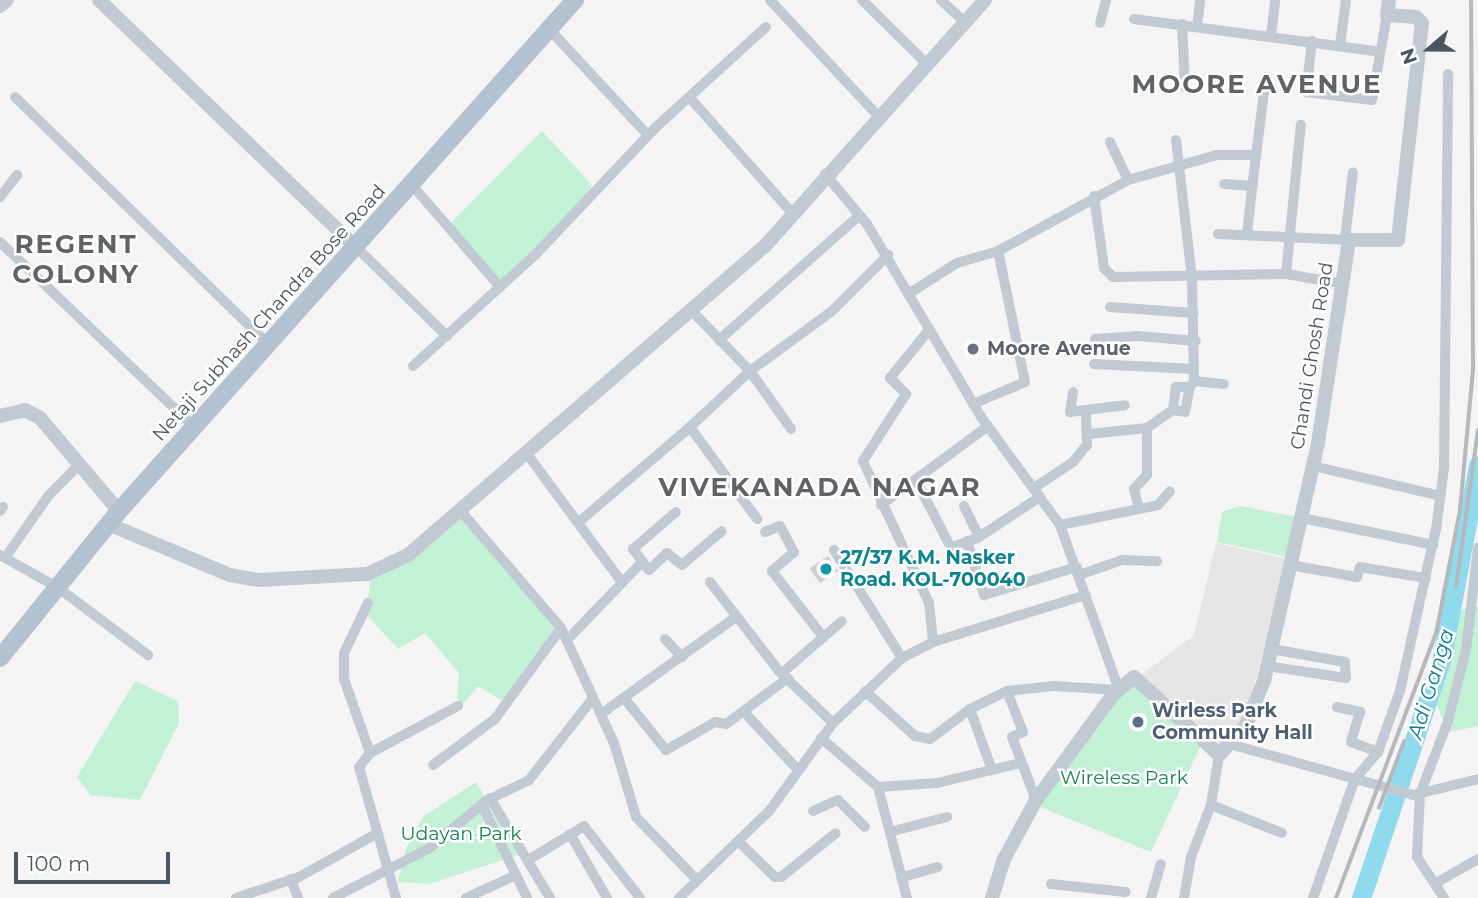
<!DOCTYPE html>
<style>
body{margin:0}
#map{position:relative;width:1478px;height:898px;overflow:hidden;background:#f5f3f3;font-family:Montserrat,sans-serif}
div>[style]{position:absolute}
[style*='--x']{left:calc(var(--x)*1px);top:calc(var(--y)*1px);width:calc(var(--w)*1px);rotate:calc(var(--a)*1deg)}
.education>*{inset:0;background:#e6e4e5}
.green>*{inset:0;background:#c3f1d5}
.river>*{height:19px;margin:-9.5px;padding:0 9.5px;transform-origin:9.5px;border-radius:9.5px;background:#90daee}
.building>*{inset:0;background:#cdcfd5;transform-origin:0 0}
.minor>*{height:10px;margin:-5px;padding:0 5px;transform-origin:5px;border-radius:5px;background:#c1cad2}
.tertiary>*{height:14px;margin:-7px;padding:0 7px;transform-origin:7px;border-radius:7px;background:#c1cad2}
.primary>*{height:18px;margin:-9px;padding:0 9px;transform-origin:9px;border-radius:9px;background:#b3c2d1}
.rail>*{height:3.5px;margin:-1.75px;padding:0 1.75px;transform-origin:1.75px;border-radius:1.75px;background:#b5b8bd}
.dots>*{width:19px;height:19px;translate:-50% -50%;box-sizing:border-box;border:4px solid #fff;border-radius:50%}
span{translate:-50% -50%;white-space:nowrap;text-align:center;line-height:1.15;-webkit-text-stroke:5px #fff;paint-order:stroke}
.street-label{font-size:19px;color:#4a5661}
.worship-label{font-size:19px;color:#5b616d;font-weight:700}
.left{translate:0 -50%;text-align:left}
.culture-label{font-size:19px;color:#0d838f;font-weight:700}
.service-label{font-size:19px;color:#4e5e75;font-weight:700}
.park-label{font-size:19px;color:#17864f}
.water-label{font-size:21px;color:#0c7c9b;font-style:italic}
.district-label{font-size:26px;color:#5f6368;font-weight:700;letter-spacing:2px}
.north{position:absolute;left:1394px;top:14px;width:70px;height:70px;-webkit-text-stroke:5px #fff;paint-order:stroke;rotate:250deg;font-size:19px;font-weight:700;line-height:28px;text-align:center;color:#4a5661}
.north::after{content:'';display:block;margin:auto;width:24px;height:32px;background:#4a5661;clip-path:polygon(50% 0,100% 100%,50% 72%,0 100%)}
.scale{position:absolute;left:14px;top:852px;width:156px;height:32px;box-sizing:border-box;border:4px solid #4a5661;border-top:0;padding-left:9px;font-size:21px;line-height:24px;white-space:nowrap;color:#4a5661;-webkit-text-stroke:5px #fff;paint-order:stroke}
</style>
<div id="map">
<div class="education">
<div style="clip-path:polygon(1216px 543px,1288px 559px,1244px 724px,1218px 752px,1138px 677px,1194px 635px)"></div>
</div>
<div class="green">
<div style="clip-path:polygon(542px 131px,592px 185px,578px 208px,500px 281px,450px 224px)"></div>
<div style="clip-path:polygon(1240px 506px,1298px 517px,1287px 557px,1217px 542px,1222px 512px)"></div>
<div style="clip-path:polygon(462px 510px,556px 628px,504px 702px,478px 686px,462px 705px,457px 698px,459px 673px,425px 633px,398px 649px,367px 615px,370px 578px,410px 558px)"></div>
<div style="clip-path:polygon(1478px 606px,1478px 726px,1449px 732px,1433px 697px,1456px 611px)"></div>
<div style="clip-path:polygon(135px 681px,178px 701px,179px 723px,140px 800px,90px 795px,77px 777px)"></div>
<div style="clip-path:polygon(1133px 682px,1200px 747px,1151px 852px,1035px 805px,1113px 698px)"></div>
<div style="clip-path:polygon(476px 782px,518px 855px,429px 884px,398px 882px,406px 848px,424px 816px)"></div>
</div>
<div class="river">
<div style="--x:1361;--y:898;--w:254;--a:-71.4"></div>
<div style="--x:1442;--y:657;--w:195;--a:-79.4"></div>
</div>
<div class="building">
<div style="left:828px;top:556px;width:18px;height:22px;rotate:56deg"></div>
</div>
<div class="minor">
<div style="--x:770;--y:0;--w:158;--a:47"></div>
<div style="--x:862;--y:0;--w:91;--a:44.6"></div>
<div style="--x:941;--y:0;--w:33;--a:43"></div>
<div style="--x:1134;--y:19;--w:248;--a:7.6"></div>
<div style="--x:1100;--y:23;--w:24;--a:-75"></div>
<div style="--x:1182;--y:24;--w:63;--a:87.3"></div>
<div style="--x:1197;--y:26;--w:26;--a:-83"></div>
<div style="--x:549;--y:29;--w:145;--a:47"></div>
<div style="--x:1271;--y:35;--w:35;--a:-83"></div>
<div style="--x:1312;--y:41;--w:51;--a:96.7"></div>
<div style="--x:1306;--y:92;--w:66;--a:6.9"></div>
<div style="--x:1372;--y:100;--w:86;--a:-80"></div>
<div style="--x:1340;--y:45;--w:45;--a:-82.4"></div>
<div style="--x:15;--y:97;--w:355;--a:44.3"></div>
<div style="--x:690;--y:98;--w:154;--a:48.4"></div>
<div style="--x:1176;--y:140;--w:139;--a:83.4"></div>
<div style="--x:1192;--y:278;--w:103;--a:88.9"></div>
<div style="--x:1194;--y:381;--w:30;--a:6"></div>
<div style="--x:1110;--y:142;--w:42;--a:64.7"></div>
<div style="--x:825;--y:174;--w:65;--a:50"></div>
<div style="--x:867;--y:224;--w:224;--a:59.4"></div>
<div style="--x:981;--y:417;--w:134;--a:53.8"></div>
<div style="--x:1060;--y:525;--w:175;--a:70.3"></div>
<div style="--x:1119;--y:690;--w:65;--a:-176.5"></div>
<div style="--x:1054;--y:686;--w:47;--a:173.9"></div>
<div style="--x:1007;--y:691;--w:41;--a:154.1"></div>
<div style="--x:970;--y:709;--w:50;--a:143.1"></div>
<div style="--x:930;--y:739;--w:15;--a:-169"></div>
<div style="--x:915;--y:736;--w:67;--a:-138"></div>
<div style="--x:1224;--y:184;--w:29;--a:4"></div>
<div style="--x:412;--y:185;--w:135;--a:49.2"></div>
<div style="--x:1094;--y:196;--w:73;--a:82.1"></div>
<div style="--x:1104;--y:268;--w:13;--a:45"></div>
<div style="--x:1113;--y:277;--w:173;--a:-1"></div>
<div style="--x:1286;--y:274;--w:59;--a:9.8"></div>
<div style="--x:0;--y:197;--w:28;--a:-52"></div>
<div style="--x:1247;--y:233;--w:79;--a:-83.4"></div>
<div style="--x:1218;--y:234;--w:131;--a:2.6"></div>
<div style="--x:1345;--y:239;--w:67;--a:-83.2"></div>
<div style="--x:0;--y:242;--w:268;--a:43.6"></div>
<div style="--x:357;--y:248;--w:126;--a:44.4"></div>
<div style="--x:1286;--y:274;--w:150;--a:-84.3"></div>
<div style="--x:910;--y:293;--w:56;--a:-32.6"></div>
<div style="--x:957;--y:263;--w:43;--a:-16.3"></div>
<div style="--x:998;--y:251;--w:148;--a:-28.6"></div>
<div style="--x:1128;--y:180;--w:92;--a:-15.7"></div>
<div style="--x:1217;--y:155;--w:39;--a:0"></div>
<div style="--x:1256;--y:155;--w:79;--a:-82.7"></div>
<div style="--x:1110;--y:307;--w:84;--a:4.1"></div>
<div style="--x:692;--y:311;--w:83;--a:46"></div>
<div style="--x:750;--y:371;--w:71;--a:54.7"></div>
<div style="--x:929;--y:330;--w:62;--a:129.1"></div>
<div style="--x:890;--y:378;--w:23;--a:45"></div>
<div style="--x:906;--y:394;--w:80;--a:122.7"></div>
<div style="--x:863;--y:461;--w:157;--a:65.1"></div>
<div style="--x:929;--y:603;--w:39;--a:84"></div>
<div style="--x:1095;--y:339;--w:43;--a:-4"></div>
<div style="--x:1138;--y:336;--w:58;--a:4.9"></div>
<div style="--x:719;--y:340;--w:188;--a:-41.6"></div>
<div style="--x:1094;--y:364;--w:100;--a:2.9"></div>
<div style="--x:413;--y:366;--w:166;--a:-42.3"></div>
<div style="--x:536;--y:254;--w:173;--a:-46.6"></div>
<div style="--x:655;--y:128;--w:150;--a:-42.3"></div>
<div style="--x:973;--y:404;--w:56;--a:-22.9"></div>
<div style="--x:1025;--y:382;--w:134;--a:-101.6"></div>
<div style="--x:1086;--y:410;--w:39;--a:-7"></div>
<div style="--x:1173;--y:410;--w:12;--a:9"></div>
<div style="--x:1185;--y:412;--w:25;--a:-79"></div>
<div style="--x:690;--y:427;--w:82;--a:-43"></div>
<div style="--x:750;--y:371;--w:100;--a:-36.1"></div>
<div style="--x:831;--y:312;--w:81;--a:-45"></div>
<div style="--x:1089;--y:434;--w:58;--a:-5.9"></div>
<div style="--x:1147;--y:428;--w:32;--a:-35"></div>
<div style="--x:1173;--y:410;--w:23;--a:-83"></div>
<div style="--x:1176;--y:387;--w:14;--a:0"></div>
<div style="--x:1190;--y:387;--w:7;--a:-56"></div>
<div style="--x:527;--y:454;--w:158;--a:53.5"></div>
<div style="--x:1313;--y:466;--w:131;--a:13.2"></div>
<div style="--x:917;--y:482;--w:74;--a:62.7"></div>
<div style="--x:951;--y:548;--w:30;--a:-21"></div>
<div style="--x:979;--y:537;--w:73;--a:-33.3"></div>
<div style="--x:1034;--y:488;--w:47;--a:-33.7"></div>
<div style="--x:1073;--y:462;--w:22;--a:-51"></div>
<div style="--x:1087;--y:445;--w:35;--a:-92"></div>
<div style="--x:1086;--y:410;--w:16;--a:173"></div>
<div style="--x:1070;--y:412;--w:20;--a:-81"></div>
<div style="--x:881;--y:505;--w:133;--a:-36.4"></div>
<div style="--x:964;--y:506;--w:34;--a:64"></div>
<div style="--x:1139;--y:509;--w:21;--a:-104"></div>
<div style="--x:1134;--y:489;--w:19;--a:-47"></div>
<div style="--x:1147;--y:475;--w:47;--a:-90"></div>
<div style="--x:460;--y:510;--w:155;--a:49.4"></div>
<div style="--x:561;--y:628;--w:127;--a:65.3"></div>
<div style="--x:614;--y:743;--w:77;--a:73.4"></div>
<div style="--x:636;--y:817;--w:88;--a:45.9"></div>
<div style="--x:0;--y:511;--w:5;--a:-53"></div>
<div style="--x:676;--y:512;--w:57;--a:139.3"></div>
<div style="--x:633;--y:549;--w:26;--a:53"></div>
<div style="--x:649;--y:570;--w:25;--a:-43"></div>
<div style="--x:667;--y:553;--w:19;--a:39"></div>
<div style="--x:682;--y:565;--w:52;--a:-40.4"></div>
<div style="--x:1302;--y:518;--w:134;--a:11.6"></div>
<div style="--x:580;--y:521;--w:145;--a:-40.5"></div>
<div style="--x:690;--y:427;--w:114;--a:53.9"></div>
<div style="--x:1060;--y:525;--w:100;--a:-11.5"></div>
<div style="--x:1158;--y:505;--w:18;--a:-49"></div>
<div style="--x:765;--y:532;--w:16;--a:-22"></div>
<div style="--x:780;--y:526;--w:30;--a:62"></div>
<div style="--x:794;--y:552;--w:29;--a:139"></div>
<div style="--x:772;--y:571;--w:83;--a:52.3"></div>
<div style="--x:967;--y:541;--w:57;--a:72.5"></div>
<div style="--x:984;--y:595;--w:97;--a:-16.8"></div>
<div style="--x:834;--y:550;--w:128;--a:57.8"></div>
<div style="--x:0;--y:555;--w:65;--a:29.3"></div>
<div style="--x:57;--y:587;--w:114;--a:36.8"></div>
<div style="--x:5;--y:558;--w:77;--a:-55.1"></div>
<div style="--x:49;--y:495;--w:42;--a:-45"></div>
<div style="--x:1290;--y:565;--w:68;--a:10.2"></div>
<div style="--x:1357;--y:577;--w:10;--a:-73"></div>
<div style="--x:1360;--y:567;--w:67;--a:9.5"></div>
<div style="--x:1079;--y:575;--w:46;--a:-19.2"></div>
<div style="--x:1122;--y:560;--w:35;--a:2"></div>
<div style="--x:710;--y:582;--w:113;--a:52.2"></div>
<div style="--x:779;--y:671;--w:75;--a:43.9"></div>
<div style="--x:368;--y:603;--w:55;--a:115.6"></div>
<div style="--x:344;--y:653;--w:26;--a:90"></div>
<div style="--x:344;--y:679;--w:78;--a:70.6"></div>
<div style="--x:370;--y:753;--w:18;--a:128"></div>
<div style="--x:359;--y:767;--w:136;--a:74.2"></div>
<div style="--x:665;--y:639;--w:25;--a:47"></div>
<div style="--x:567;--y:640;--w:107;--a:-46.1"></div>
<div style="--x:1267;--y:666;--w:80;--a:8.6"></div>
<div style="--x:1346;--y:678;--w:16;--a:-94"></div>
<div style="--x:1345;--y:662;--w:75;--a:-170"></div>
<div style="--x:782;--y:673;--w:79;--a:-40.9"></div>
<div style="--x:1007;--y:691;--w:44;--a:68.7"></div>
<div style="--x:1023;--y:732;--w:12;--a:156"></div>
<div style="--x:1012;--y:737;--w:67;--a:69.1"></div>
<div style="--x:624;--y:698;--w:67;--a:51.1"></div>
<div style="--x:666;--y:750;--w:56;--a:-29.7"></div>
<div style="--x:715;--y:722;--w:11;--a:10"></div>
<div style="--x:726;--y:724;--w:77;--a:-36.6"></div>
<div style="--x:1337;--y:707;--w:24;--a:12"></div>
<div style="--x:1360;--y:712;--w:31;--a:107"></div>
<div style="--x:1351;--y:742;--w:29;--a:20"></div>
<div style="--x:970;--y:709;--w:65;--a:70.2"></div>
<div style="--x:744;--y:712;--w:79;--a:47"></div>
<div style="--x:601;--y:714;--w:166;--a:-35.7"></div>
<div style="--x:821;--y:738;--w:75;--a:40.7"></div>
<div style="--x:878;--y:787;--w:115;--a:75.4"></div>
<div style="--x:1233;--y:745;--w:187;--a:15.5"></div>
<div style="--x:1413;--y:795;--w:67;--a:-13.8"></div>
<div style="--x:370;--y:753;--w:100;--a:-28.1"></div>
<div style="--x:433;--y:765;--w:77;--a:-36.6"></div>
<div style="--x:495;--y:719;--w:112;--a:-54"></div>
<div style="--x:878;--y:787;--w:59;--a:-3.9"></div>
<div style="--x:937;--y:783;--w:86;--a:-13.4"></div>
<div style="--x:490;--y:798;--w:117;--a:59"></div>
<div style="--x:482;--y:805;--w:78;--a:64.1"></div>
<div style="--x:1211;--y:805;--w:76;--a:21.5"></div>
<div style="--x:813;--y:811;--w:27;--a:-24"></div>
<div style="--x:838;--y:800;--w:38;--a:45"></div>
<div style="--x:893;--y:831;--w:56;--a:-14.5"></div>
<div style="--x:570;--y:834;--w:74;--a:60"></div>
<div style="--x:739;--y:842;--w:50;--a:44.2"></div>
<div style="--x:775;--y:877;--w:6;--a:0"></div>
<div style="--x:781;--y:877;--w:70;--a:-38.7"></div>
<div style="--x:530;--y:859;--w:63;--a:-31.4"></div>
<div style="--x:584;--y:826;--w:91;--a:52.1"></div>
<div style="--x:903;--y:877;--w:36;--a:-16"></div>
<div style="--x:291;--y:879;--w:20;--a:70"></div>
<div style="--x:1436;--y:883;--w:48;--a:-29.7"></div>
<div style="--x:1051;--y:884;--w:75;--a:6.1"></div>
<div style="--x:236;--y:898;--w:66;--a:-18.4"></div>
<div style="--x:299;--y:877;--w:90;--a:-29.1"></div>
<div style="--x:333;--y:898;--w:107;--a:-27.3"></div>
<div style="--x:428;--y:849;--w:75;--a:-39.6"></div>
<div style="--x:486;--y:801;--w:48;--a:-26"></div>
<div style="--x:529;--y:780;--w:104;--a:-52"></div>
<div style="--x:466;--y:898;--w:55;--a:-24.7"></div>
<div style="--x:516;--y:875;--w:25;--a:64"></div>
<div style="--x:679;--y:898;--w:127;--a:-44"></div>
<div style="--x:770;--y:810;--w:107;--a:-54.1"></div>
<div style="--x:833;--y:723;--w:95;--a:-43.3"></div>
<div style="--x:902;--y:658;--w:35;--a:-27"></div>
<div style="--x:933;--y:642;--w:160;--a:-17.1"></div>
<div style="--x:1151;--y:898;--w:35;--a:-74"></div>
<div style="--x:1184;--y:898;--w:42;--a:-80.3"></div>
<div style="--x:1191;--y:857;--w:56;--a:-69"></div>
<div style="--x:1211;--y:805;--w:51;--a:-80.9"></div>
<div style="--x:1313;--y:898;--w:126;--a:-70.6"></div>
<div style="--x:1355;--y:779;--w:35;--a:-50"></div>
<div style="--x:1378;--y:752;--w:65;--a:-70.2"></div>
<div style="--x:1400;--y:691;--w:166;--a:-77.5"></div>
<div style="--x:1436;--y:529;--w:63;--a:-82.6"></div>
<div style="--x:1444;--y:467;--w:393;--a:-89.4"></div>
<div style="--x:1444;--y:898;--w:49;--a:-123.4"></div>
<div style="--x:1417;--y:857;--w:63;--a:-87.3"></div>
<div style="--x:1420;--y:794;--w:78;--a:-69"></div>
<div style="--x:1448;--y:721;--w:73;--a:-75.8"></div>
<div style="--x:1466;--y:650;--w:103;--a:-83.3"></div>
</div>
<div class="tertiary">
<div style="--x:99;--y:0;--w:358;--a:43.9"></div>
<div style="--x:0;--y:6;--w:9;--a:-41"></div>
<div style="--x:0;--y:416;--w:26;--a:-13"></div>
<div style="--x:25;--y:410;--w:17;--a:28"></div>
<div style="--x:40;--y:418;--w:122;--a:49.7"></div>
<div style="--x:108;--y:524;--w:132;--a:22.7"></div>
<div style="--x:230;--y:575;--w:29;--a:10"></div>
<div style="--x:259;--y:580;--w:108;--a:-3.2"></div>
<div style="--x:367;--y:574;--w:45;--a:-24.9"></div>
<div style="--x:408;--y:555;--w:472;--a:-40.9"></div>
<div style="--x:765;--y:246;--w:330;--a:-48.2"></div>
<div style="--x:992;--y:898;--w:39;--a:-73"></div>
<div style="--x:1003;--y:861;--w:69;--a:-61.6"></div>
<div style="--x:1036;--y:800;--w:129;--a:-53.8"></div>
<div style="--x:1112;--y:696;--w:29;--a:-41"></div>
<div style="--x:1134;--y:677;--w:115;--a:42.5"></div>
<div style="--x:1219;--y:755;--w:40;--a:-48"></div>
<div style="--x:1246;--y:725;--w:48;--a:-67.8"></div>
<div style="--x:1264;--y:681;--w:244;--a:-77.2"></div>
<div style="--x:1318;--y:443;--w:205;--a:-81.3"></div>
<div style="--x:1349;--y:240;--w:49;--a:0"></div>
<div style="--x:1398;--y:240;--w:218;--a:-83.7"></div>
<div style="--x:1422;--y:23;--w:8;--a:-135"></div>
<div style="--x:1416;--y:17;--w:29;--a:-176"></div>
<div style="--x:1387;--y:15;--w:15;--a:-82"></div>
</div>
<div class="primary">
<div style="--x:0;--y:658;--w:189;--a:-51"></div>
<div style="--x:119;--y:511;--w:685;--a:-48.26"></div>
</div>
<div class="rail">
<div style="--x:1456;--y:587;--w:158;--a:-82"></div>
<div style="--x:1379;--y:808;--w:71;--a:-69.3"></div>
<div style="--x:1336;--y:898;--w:282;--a:-69.3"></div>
<div style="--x:1436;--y:634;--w:126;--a:-79"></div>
<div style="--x:1460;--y:510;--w:142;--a:-84.7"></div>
<div style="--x:1473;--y:369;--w:369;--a:-90.3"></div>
</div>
<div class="dots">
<div style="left:973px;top:349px;background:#6b7280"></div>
<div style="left:826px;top:569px;background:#0f9aa8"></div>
<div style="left:1138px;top:722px;background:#5c6f8a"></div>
</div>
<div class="street-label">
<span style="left:269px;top:313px;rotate:-48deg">Netaji Subhash Chandra Bose Road</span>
<span style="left:1312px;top:356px;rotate:-81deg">Chandi Ghosh Road</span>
</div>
<div class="worship-label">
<span class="left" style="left:987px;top:349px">Moore Avenue</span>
</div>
<div class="culture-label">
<span class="left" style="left:840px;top:569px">27/37 K.M. Nasker<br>Road. KOL-700040</span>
</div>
<div class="service-label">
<span class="left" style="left:1152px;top:722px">Wirless Park<br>Community Hall</span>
</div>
<div class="park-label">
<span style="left:1124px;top:778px">Wireless Park</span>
<span style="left:461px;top:834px">Udayan Park</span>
</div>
<div class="water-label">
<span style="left:1431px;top:684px;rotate:-73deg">Adi Ganga</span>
</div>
<div class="district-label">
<span style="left:1257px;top:85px">MOORE AVENUE</span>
<span style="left:76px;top:260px">REGENT<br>COLONY</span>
<span style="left:820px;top:488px">VIVEKANADA NAGAR</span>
</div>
<div class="north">N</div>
<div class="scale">100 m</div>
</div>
